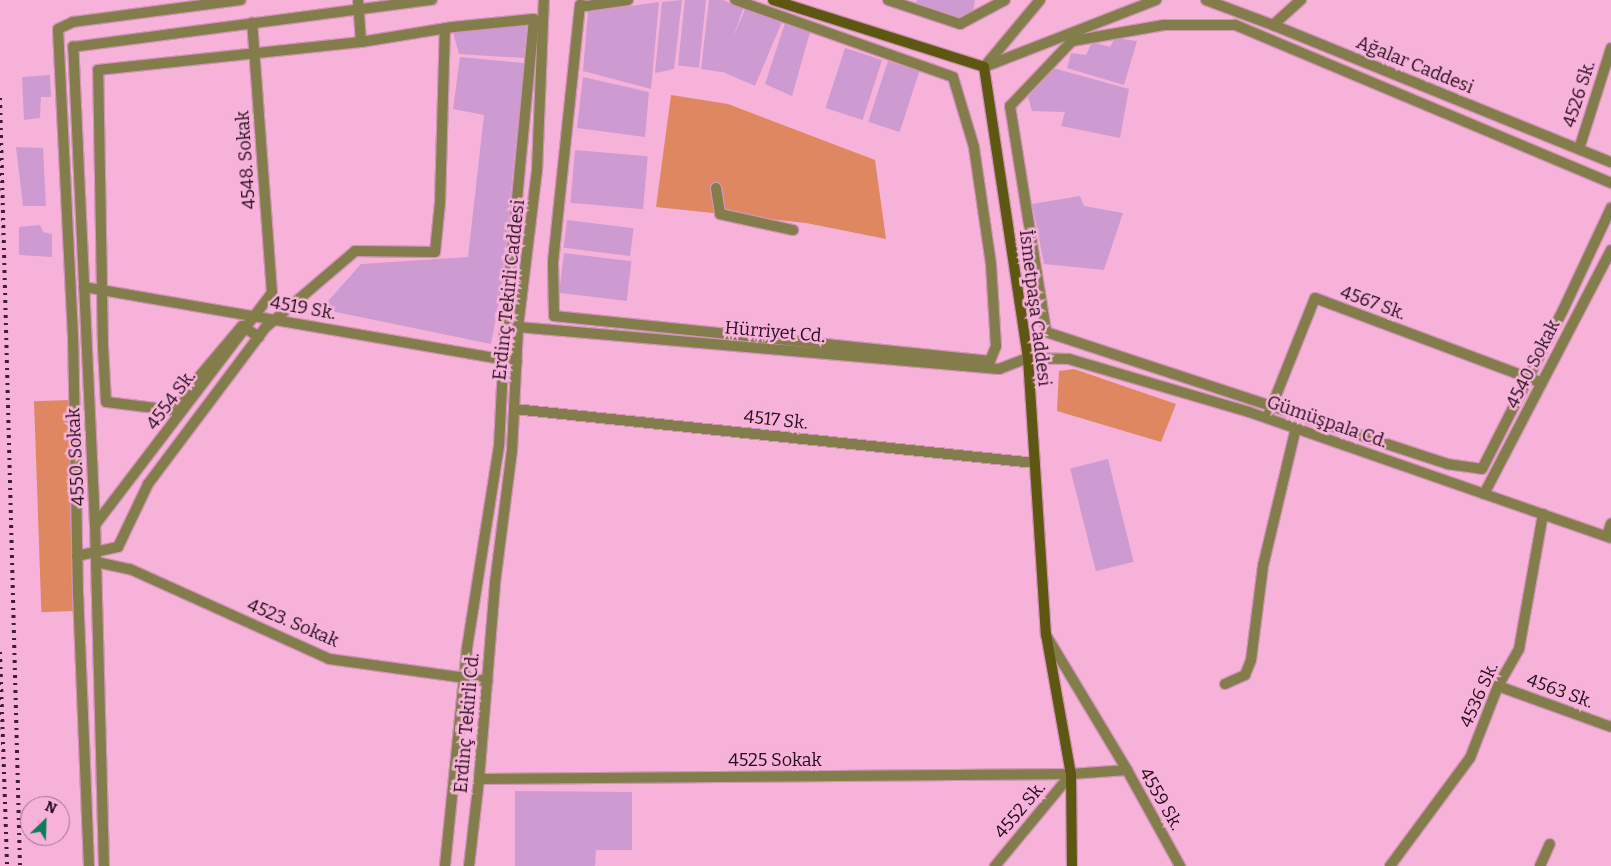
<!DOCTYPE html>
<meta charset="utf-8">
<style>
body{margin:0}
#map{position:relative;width:1611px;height:866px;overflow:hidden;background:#f7b2d9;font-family:Bitter,serif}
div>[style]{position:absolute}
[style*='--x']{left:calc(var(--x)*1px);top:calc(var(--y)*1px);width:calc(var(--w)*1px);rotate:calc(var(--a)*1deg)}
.green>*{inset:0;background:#df8760;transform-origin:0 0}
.building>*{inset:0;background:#cd9bd1;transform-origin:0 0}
.roads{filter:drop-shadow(1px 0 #d194b7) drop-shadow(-1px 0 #d194b7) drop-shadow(0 1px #d194b7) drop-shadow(0 -1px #d194b7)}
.service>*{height:10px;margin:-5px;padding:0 5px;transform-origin:5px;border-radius:5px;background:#827d4a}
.pedestrian>*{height:10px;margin:-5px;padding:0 5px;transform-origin:5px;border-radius:5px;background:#827d4a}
.minor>*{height:10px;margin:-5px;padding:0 5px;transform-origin:5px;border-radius:5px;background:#827d4a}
.tertiary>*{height:10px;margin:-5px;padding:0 5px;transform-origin:5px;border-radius:5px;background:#827d4a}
.secondary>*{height:10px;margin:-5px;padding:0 5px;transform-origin:5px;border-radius:5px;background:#5d5712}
.rail>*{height:4px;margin-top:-2px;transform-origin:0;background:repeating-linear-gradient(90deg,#3c1f31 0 2.5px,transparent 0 7.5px)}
span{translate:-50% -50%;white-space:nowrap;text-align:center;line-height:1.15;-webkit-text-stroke:5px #f7b2d9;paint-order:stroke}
.street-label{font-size:18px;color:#240c1b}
.north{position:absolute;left:20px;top:796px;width:50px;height:50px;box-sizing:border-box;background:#f7b2d9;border:1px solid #a3708d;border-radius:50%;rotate:24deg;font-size:14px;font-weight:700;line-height:20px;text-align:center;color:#240c1b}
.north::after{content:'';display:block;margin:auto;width:18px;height:22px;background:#0d7d59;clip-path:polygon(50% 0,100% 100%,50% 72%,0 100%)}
</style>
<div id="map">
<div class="green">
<div style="clip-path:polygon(671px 95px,728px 104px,875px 160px,886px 239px,806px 223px,656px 207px)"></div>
<div style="clip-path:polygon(1074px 369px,1176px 404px,1161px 442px,1057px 411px,1059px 371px)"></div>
<div style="left:70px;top:400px;width:211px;height:36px;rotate:88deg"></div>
</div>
<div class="building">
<div style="clip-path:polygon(682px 0,674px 69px,655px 73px,662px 2px)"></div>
<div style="left:706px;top:0;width:68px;height:21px;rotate:96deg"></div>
<div style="clip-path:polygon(709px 0,723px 0,743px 9px,721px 72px,701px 69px)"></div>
<div style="clip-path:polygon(917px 0,975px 0,973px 11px,962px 18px,916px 3px)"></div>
<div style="clip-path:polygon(659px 2px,651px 89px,583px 71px,588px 12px)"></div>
<div style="left:746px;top:7px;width:39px;height:69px;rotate:23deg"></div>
<div style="clip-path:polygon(785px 23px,810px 32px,792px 96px,765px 84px)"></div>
<div style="clip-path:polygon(527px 25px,524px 58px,459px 54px,453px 32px)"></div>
<div style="clip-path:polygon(1115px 38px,1137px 41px,1124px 85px,1067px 68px,1071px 53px,1086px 55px,1092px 42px,1110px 47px)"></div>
<div style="left:845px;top:48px;width:39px;height:63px;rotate:18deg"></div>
<div style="clip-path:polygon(460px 57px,524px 63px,501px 292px,491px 344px,321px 309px,361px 264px,468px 257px,484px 115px,453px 109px)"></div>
<div style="left:888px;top:61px;width:33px;height:64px;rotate:18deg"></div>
<div style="clip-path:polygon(1053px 68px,1129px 89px,1120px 138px,1061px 126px,1065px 112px,1032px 111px,1028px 97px)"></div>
<div style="clip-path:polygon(50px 75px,51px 97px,41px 97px,40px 118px,24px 120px,22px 77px)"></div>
<div style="clip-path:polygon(583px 77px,649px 92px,645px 137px,577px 128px)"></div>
<div style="clip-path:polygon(16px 147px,43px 148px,46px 206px,23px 206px)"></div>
<div style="left:575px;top:150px;width:73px;height:53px;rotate:5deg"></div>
<div style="clip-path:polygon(1080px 196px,1084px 206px,1123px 213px,1104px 270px,1044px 264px,1032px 204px)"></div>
<div style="left:567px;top:220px;width:67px;height:28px;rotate:7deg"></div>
<div style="clip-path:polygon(40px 225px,43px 232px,52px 234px,52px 257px,19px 255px,19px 227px)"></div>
<div style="left:564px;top:253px;width:68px;height:40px;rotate:7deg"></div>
<div style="left:1108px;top:459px;width:106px;height:39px;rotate:76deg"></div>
<div style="clip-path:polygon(515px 791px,632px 792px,632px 850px,596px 850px,595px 866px,515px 866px)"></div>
</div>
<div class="roads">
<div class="service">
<div style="--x:1225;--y:684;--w:22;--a:-24"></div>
<div style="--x:1245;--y:675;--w:16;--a:-68"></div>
<div style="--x:1251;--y:660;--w:95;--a:-82.7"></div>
<div style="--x:1263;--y:566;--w:142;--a:-76.6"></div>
<div style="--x:1540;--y:866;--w:24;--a:-66"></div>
</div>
<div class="pedestrian">
<div style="--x:358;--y:0;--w:42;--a:85.9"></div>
<div style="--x:361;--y:42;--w:93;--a:-9.3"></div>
<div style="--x:453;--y:27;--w:81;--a:-5.6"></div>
<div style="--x:534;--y:19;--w:307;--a:95.4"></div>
<div style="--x:505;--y:325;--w:121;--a:92.8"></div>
<div style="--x:499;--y:446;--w:206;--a:99"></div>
<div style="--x:467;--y:649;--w:218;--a:95.8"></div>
<div style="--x:628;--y:0;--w:41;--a:171.7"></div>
<div style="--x:587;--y:6;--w:7;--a:-172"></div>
<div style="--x:580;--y:5;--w:258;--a:96"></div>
<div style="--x:553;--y:262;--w:54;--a:88.9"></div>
<div style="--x:554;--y:316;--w:438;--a:5.9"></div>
<div style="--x:990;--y:361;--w:16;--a:-68"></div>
<div style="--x:996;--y:346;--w:82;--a:-93.5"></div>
<div style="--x:991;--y:264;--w:118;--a:-98.3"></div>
<div style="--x:974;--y:147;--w:73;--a:-106.7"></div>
<div style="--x:953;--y:77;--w:231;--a:-160.5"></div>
<div style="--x:888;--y:0;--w:76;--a:18.4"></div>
<div style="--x:960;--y:24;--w:51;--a:-28.1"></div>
<div style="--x:1611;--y:183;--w:408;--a:-157.2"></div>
<div style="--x:1235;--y:25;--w:71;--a:180"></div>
<div style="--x:1164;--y:25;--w:93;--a:170.1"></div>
<div style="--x:1072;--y:41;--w:90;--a:133.6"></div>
<div style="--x:1010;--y:106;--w:229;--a:80.9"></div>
<div style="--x:1046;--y:332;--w:422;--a:18.2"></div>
<div style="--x:1447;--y:464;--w:35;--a:8"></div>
<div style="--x:1482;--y:469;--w:178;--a:-63"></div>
<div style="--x:1563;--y:310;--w:113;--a:-64.8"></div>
<div style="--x:716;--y:188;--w:26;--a:81"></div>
<div style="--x:720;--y:214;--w:75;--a:12.4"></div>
<div style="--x:259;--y:337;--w:20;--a:-147"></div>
<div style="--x:242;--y:326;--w:110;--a:130.2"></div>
<div style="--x:171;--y:410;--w:65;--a:-173"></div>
<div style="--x:106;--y:402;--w:55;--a:-93.1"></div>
<div style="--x:103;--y:347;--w:277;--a:-91"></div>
<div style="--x:98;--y:70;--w:264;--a:-6.1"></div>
<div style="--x:77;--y:556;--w:42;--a:-12.4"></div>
<div style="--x:118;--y:547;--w:70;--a:-64.5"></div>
<div style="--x:148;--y:484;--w:195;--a:-53.1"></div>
<div style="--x:265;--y:328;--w:118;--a:-40.5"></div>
<div style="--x:355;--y:251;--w:80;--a:0.7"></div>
<div style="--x:435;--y:252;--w:49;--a:-84.2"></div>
<div style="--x:440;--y:203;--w:175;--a:-88.4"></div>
<div style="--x:89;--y:866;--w:273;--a:-92.3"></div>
<div style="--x:78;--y:593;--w:257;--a:-91.1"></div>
<div style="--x:73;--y:336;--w:307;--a:-92.8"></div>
<div style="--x:58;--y:29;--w:17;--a:-25"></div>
<div style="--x:73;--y:22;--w:169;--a:-7.5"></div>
</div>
<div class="minor">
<div style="--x:1206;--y:0;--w:72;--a:20.5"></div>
<div style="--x:1273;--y:25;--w:365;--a:22.1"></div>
<div style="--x:1273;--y:25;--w:38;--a:-42"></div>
<div style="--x:985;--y:66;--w:86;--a:-50.2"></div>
<div style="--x:984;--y:67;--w:185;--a:-21.3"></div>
<div style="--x:1579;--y:149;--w:106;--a:-72.4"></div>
<div style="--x:84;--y:287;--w:439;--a:9.8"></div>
<div style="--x:518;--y:327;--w:483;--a:5"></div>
<div style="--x:999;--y:369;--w:31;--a:-21"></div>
<div style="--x:1028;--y:358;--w:41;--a:1.4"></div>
<div style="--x:1069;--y:359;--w:188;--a:16.4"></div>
<div style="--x:1249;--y:412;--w:383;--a:19.2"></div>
<div style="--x:514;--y:409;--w:524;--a:5.92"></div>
<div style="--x:1267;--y:418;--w:129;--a:-68.2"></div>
<div style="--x:1315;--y:298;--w:242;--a:20.5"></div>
<div style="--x:1484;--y:494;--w:275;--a:-62.5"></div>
<div style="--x:95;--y:525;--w:292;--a:-52.7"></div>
<div style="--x:272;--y:293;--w:271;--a:-94.2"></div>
<div style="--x:1607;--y:536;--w:13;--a:-72"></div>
<div style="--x:96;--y:562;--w:35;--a:12"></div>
<div style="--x:130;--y:569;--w:218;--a:24.3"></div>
<div style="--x:329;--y:659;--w:160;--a:7.9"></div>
<div style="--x:1046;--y:635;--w:157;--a:59"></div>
<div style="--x:1127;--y:770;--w:110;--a:61.1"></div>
<div style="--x:1498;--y:686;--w:120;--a:19.9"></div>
<div style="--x:479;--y:779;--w:592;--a:-0.48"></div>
<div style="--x:1071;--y:774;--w:56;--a:-4.1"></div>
<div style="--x:469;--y:866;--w:88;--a:-83.4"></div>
<div style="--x:479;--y:779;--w:197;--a:-85.3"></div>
<div style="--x:495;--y:583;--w:133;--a:-82.7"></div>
<div style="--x:512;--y:451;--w:124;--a:-87.2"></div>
<div style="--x:518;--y:327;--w:157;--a:-83.1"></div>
<div style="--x:537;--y:171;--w:171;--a:-87.7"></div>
<div style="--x:995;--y:866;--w:119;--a:-50.4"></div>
<div style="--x:1390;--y:866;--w:134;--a:-53.5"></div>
<div style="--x:1470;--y:758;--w:77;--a:-68.7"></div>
<div style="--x:1498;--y:686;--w:43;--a:-60.4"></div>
<div style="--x:1519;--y:649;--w:137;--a:-79.9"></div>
</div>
<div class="tertiary">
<div style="--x:104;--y:866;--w:341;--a:-91.5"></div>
<div style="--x:95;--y:525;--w:479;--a:-92.6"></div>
<div style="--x:73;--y:47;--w:362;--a:-7.5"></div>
</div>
<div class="secondary">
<div style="--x:773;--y:0;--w:221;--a:17.6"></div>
<div style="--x:984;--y:67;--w:294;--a:81.4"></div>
<div style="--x:1028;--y:358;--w:277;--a:86.3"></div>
<div style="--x:1046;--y:634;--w:142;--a:79.9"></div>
<div style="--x:1071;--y:774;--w:92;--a:89.4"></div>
</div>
</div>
<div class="rail">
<div style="--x:0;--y:98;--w:768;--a:88.51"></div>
<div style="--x:0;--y:652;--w:214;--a:88.1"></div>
</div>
<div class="street-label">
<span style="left:1415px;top:65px;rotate:22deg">Ağalar Caddesi</span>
<span style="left:1579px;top:94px;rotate:-72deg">4526 Sk.</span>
<span style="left:246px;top:160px;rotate:-94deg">4548. Sokak</span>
<span style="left:509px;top:290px;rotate:-84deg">Erdinç Tekirli Caddesi</span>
<span style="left:1373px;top:303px;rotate:20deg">4567 Sk.</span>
<span style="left:303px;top:308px;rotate:10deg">4519 Sk.</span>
<span style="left:1035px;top:308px;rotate:83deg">İsmetpaşa Caddesi</span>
<span style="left:775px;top:332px;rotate:5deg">Hürriyet Cd.</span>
<span style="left:1533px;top:364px;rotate:-63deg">4540 Sokak</span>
<span style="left:171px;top:400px;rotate:-53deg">4554 Sk.</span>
<span style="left:776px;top:420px;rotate:6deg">4517 Sk.</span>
<span style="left:1327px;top:422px;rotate:19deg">Gümüşpala Cd.</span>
<span style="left:76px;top:457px;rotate:-93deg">4550. Sokak</span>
<span style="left:293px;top:623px;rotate:23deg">4523. Sokak</span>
<span style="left:1560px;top:691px;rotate:20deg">4563 Sk.</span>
<span style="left:1479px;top:695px;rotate:-66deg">4536 Sk.</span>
<span style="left:467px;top:723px;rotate:-85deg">Erdinç Tekirli Cd.</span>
<span style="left:775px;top:760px">4525 Sokak</span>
<span style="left:1161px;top:799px;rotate:60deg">4559 Sk.</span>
<span style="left:1020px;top:810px;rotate:-50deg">4552 Sk.</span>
</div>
<div class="north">N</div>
</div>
